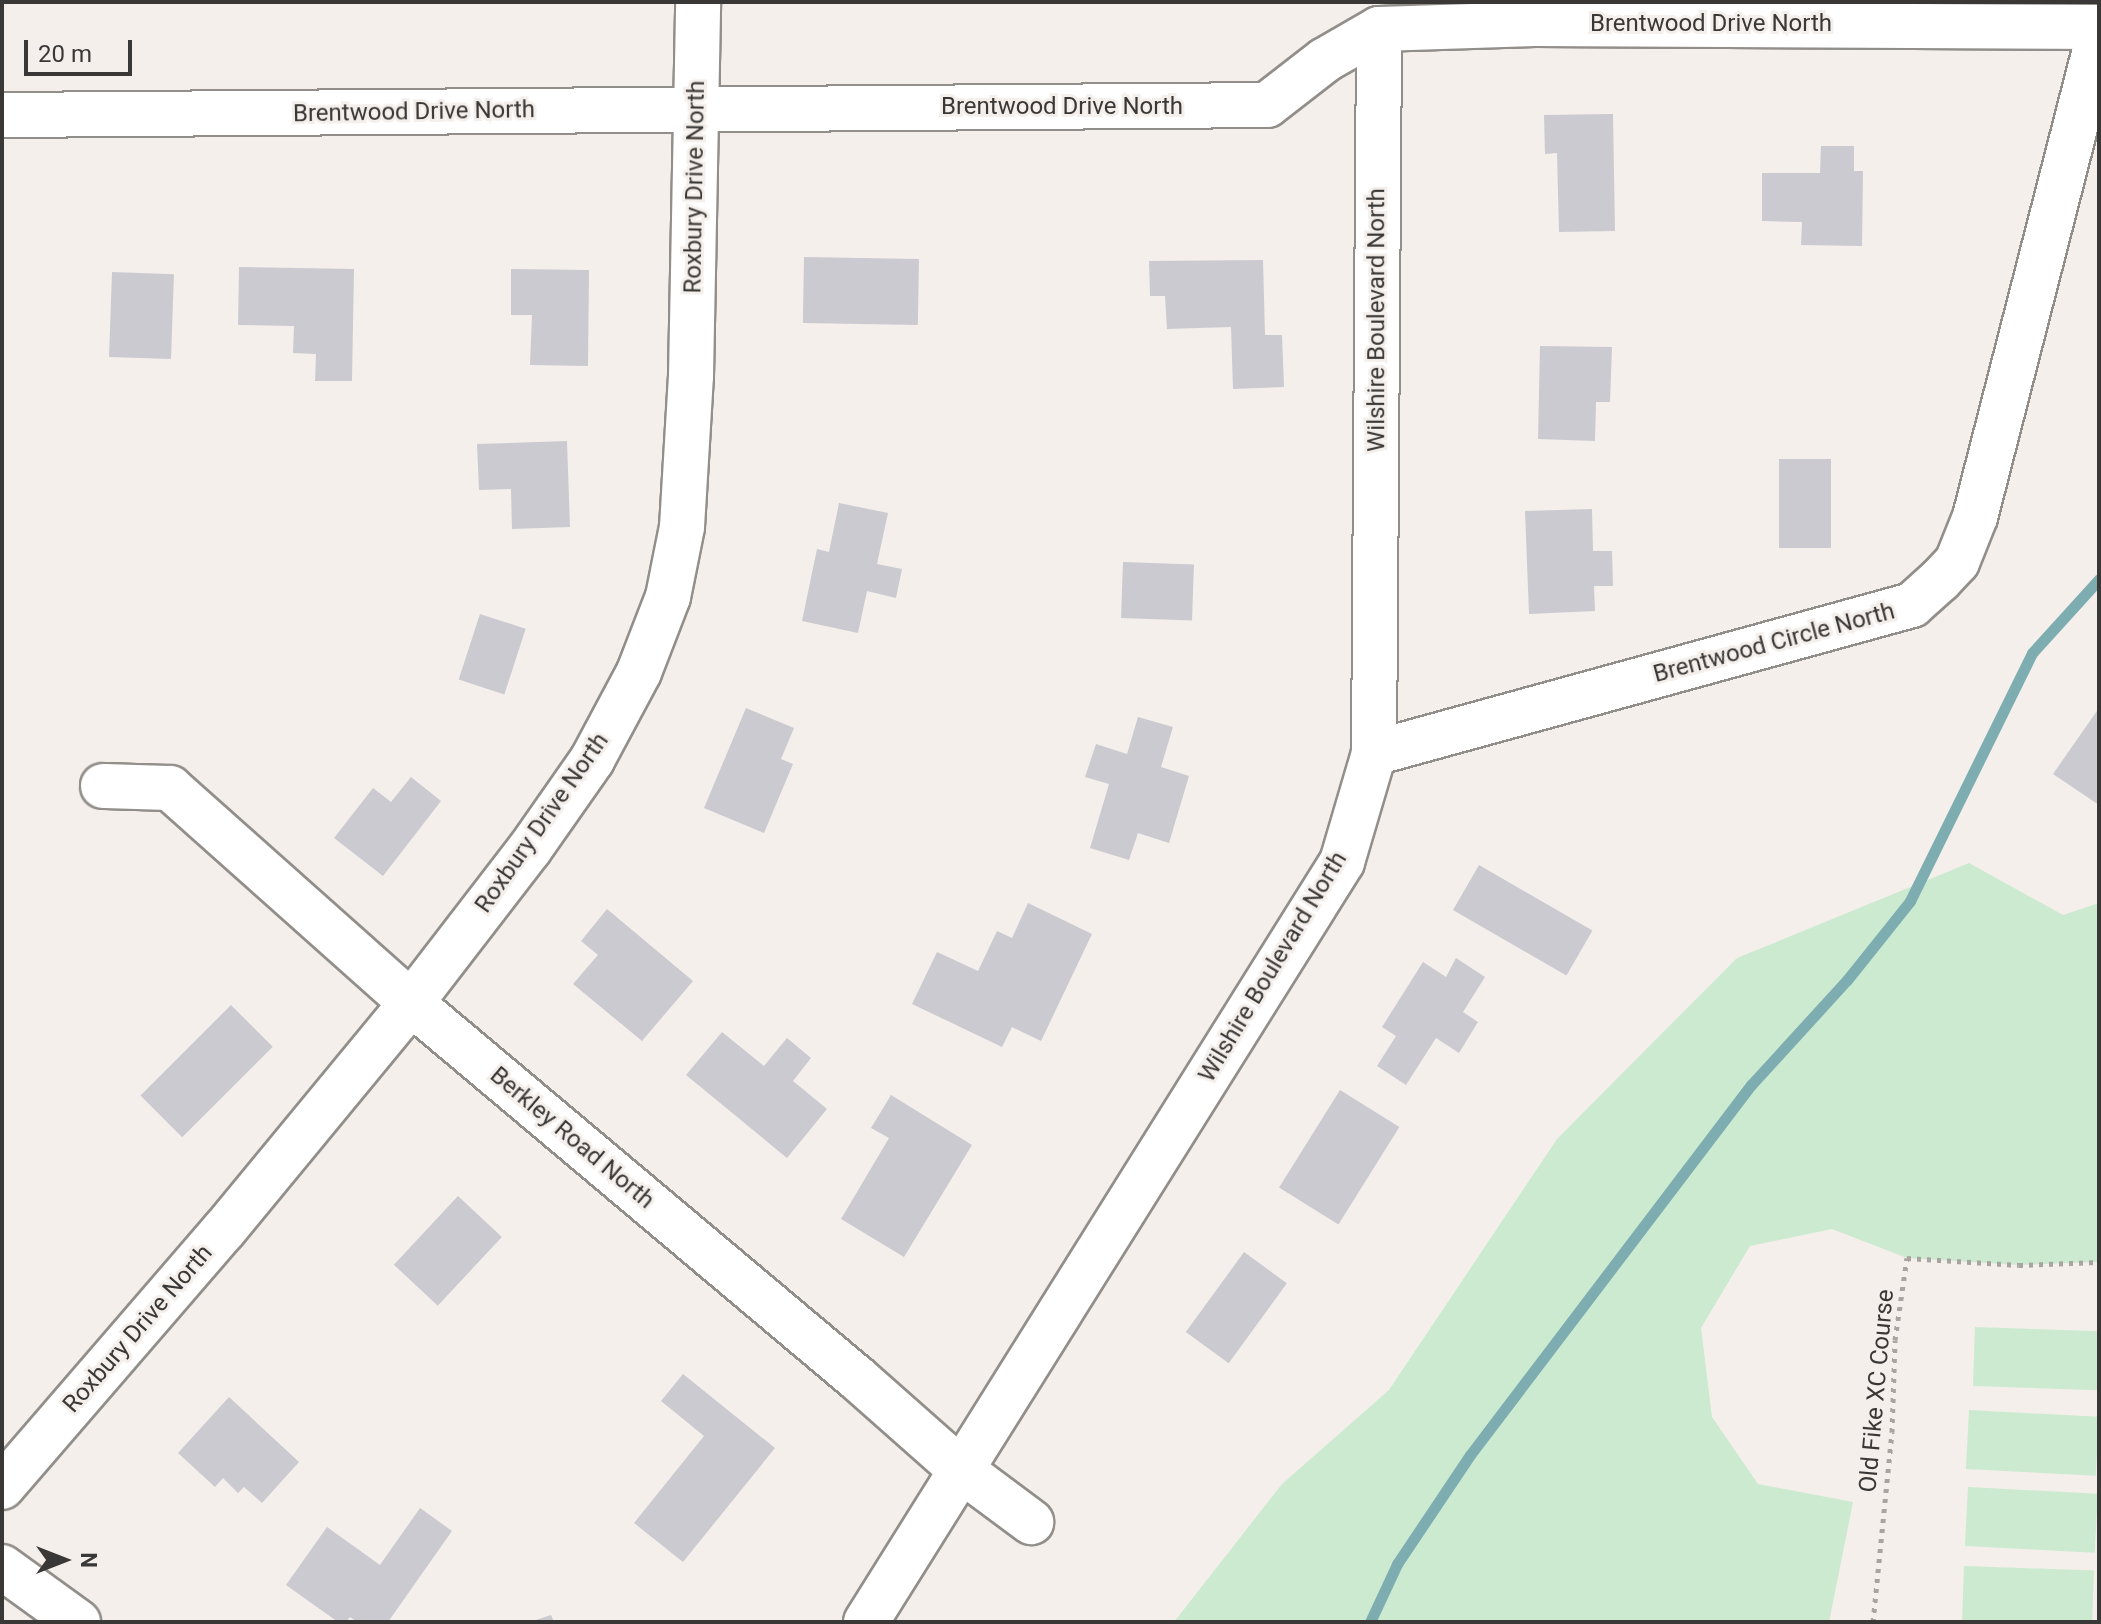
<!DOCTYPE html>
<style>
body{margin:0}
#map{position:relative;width:2101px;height:1624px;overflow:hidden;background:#f4efeb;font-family:Roboto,sans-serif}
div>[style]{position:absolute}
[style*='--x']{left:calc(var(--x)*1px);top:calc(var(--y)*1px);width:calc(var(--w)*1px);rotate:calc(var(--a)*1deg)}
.green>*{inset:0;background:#ccead0;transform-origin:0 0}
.stream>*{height:11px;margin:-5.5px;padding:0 5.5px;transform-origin:5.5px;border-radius:5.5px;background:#7dadb0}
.building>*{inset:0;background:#cacad0;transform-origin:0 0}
.path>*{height:5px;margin-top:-2.5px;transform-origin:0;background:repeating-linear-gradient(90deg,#a7a4a1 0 4px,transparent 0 10px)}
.roads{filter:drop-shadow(2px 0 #928e8a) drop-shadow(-2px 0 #928e8a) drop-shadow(0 2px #928e8a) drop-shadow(0 -2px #928e8a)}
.minor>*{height:44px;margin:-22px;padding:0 22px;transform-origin:22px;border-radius:22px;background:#fff}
span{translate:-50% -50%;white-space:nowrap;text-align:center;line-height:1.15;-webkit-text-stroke:6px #f4efeb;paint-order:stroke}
.street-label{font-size:24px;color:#3a3836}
.frame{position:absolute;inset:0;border:4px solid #3a3836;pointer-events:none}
.north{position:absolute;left:24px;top:1520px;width:80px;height:80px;-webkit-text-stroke:6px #f4efeb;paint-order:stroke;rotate:90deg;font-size:22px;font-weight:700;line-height:32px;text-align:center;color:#3a3836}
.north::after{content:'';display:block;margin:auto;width:28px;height:36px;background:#3a3836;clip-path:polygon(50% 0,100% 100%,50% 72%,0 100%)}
.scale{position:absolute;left:24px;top:40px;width:108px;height:36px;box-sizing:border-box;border:4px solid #3a3836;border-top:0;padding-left:10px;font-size:24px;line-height:28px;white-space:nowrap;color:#3a3836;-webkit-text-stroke:6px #f4efeb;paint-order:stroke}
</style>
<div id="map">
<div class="green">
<div style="clip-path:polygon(1969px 863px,2063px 915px,2099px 903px,2099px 1262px,2019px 1265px,1907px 1258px,1832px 1229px,1750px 1246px,1701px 1328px,1712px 1417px,1758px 1484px,1853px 1502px,1829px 1622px,1174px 1622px,1282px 1484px,1389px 1390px,1557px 1139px,1737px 958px)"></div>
<div style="left:1975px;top:1327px;width:124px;height:59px;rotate:2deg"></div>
<div style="left:1969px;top:1410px;width:130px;height:59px;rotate:3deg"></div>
<div style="left:1968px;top:1487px;width:130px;height:59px;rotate:3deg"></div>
<div style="left:1964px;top:1566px;width:130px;height:56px;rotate:2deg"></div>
</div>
<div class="stream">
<div style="--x:1370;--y:1622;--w:64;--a:-65"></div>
<div style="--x:1397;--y:1564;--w:131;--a:-56.2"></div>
<div style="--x:1470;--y:1455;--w:465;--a:-52.8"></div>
<div style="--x:1751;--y:1085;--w:142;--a:-47.6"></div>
<div style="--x:1847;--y:980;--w:101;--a:-51.4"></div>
<div style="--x:1910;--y:901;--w:276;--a:-63.8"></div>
<div style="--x:2032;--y:653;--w:100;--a:-47.8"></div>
</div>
<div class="building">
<div style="clip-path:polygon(1613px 114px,1615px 231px,1559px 232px,1557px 153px,1545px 154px,1544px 115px)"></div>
<div style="clip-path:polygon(1821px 146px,1854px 146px,1854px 171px,1863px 171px,1862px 246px,1801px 245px,1802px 222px,1762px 221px,1762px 173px,1820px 173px)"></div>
<div style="left:804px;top:257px;width:115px;height:66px;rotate:1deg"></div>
<div style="clip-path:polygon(1263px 260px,1265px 335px,1282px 335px,1284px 387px,1233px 389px,1231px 327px,1167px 329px,1165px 296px,1150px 296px,1149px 261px)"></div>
<div style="clip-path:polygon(239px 267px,354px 269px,352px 381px,315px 381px,316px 354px,293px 353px,294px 326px,238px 325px)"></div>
<div style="clip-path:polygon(511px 269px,589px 270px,588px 366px,530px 365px,532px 315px,511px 315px)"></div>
<div style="left:112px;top:272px;width:62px;height:85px;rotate:2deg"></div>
<div style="clip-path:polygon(1540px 346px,1612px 347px,1610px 402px,1596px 402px,1595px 441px,1538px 439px)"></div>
<div style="clip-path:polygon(567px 441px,570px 527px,512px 529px,511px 489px,479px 490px,477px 444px)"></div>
<div style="left:1779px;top:459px;width:52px;height:89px"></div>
<div style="clip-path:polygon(839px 503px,888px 513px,877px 564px,902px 569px,896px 598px,867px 591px,858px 633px,802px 621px,817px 549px,829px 552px)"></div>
<div style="clip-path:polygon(1592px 509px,1593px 551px,1612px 551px,1613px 586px,1594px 586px,1595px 611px,1529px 614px,1525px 511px)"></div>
<div style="left:1123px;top:562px;width:71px;height:56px;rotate:2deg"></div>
<div style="left:480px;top:614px;width:48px;height:69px;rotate:18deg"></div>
<div style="clip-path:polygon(746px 708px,794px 728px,781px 759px,793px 764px,764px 833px,704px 808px)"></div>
<div style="clip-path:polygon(2099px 708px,2099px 805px,2053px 774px)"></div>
<div style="clip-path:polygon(1138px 717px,1173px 727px,1161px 767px,1189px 776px,1169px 843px,1138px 833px,1129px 860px,1090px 848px,1109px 784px,1085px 777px,1096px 744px,1127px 754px)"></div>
<div style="clip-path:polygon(411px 777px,441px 801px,383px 876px,334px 838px,373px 788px,391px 802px)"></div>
<div style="left:1479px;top:865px;width:131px;height:52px;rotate:30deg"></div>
<div style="clip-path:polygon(1028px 903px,1092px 934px,1041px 1041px,1012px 1027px,1002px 1047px,912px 1004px,937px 952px,978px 971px,997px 931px,1012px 938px)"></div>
<div style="clip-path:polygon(607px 909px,693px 981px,642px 1041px,573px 984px,598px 955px,581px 941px)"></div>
<div style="clip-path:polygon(1456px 958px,1485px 977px,1463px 1012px,1478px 1022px,1459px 1053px,1436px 1038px,1406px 1085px,1377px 1066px,1396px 1036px,1382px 1027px,1423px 962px,1446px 977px)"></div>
<div style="left:231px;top:1005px;width:59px;height:128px;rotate:45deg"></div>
<div style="clip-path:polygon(722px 1032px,764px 1066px,787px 1038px,811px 1058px,793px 1081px,827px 1109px,787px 1158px,686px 1075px)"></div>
<div style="left:1340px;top:1090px;width:70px;height:115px;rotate:32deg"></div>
<div style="clip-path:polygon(891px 1095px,972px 1145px,904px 1257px,841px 1219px,889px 1138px,871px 1128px)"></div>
<div style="left:458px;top:1196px;width:60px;height:94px;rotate:43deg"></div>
<div style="left:1244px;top:1252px;width:53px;height:99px;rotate:36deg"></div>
<div style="clip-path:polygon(683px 1374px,775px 1448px,683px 1562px,634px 1523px,704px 1436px,661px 1401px)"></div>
<div style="clip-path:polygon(229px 1397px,299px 1462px,262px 1503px,244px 1487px,238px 1493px,223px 1478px,215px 1487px,178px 1453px)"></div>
<div style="clip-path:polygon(420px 1508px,452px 1531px,388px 1622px,357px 1622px,350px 1617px,346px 1622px,338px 1622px,286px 1585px,327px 1527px,380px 1565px)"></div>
<div style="clip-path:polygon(551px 1615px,554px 1622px,533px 1622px,533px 1621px)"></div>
</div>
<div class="path">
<div style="--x:1873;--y:1622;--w:191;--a:-84.3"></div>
<div style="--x:1892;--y:1432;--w:92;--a:-88.1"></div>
<div style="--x:1895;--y:1340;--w:83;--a:-81.7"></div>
<div style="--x:1907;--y:1258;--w:112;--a:3.6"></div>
<div style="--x:2019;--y:1265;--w:80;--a:-2.1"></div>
</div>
<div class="roads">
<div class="minor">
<div style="--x:2;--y:115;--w:1265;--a:-0.45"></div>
<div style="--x:1267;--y:105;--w:73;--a:-37.8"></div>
<div style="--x:1325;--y:60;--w:62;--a:-29.9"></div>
<div style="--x:1379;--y:29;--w:156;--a:-1.8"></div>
<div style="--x:1535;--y:24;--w:564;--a:0.3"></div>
<div style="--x:1374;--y:753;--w:558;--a:-15.38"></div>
<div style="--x:1912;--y:605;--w:38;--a:-42"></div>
<div style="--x:1940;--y:580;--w:25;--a:-47"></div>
<div style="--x:1957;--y:562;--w:48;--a:-68.2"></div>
<div style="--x:1975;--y:517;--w:498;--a:-75.6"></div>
<div style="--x:103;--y:786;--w:67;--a:1.7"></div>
<div style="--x:170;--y:788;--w:323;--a:41.7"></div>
<div style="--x:411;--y:1003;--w:583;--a:40.06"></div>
<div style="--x:857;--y:1378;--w:137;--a:41.5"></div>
<div style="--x:960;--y:1469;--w:89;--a:36.7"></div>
<div style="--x:2;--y:1487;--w:340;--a:-49.2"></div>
<div style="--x:224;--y:1230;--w:294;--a:-50.5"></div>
<div style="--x:411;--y:1003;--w:193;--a:-52.4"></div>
<div style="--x:529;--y:850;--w:110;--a:-55"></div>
<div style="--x:592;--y:760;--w:100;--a:-61.9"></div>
<div style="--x:639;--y:672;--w:80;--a:-68.9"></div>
<div style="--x:668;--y:597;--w:71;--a:-78.7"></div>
<div style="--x:682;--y:527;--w:151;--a:-86.6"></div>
<div style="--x:691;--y:376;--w:374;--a:-88.9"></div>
<div style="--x:2;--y:1567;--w:94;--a:35.9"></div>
<div style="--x:866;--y:1622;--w:897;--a:-57.94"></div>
<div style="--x:1342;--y:862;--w:114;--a:-73.6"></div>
<div style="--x:1374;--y:753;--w:724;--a:-89.6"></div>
</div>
</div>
<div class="street-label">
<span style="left:1711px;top:24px">Brentwood Drive North</span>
<span style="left:1062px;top:107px">Brentwood Drive North</span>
<span style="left:414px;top:112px;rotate:-1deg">Brentwood Drive North</span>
<span style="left:695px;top:187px;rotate:-89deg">Roxbury Drive North</span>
<span style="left:1377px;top:320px;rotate:-90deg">Wilshire Boulevard North</span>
<span style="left:1774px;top:643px;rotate:-15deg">Brentwood Circle North</span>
<span style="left:542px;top:823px;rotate:-55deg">Roxbury Drive North</span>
<span style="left:1273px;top:967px;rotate:-59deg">Wilshire Boulevard North</span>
<span style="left:572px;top:1138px;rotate:40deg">Berkley Road North</span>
<span style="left:138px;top:1329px;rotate:-49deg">Roxbury Drive North</span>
<span style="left:1877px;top:1391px;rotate:-85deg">Old Fike XC Course</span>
</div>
<div class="frame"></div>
<div class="north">N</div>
<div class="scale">20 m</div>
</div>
